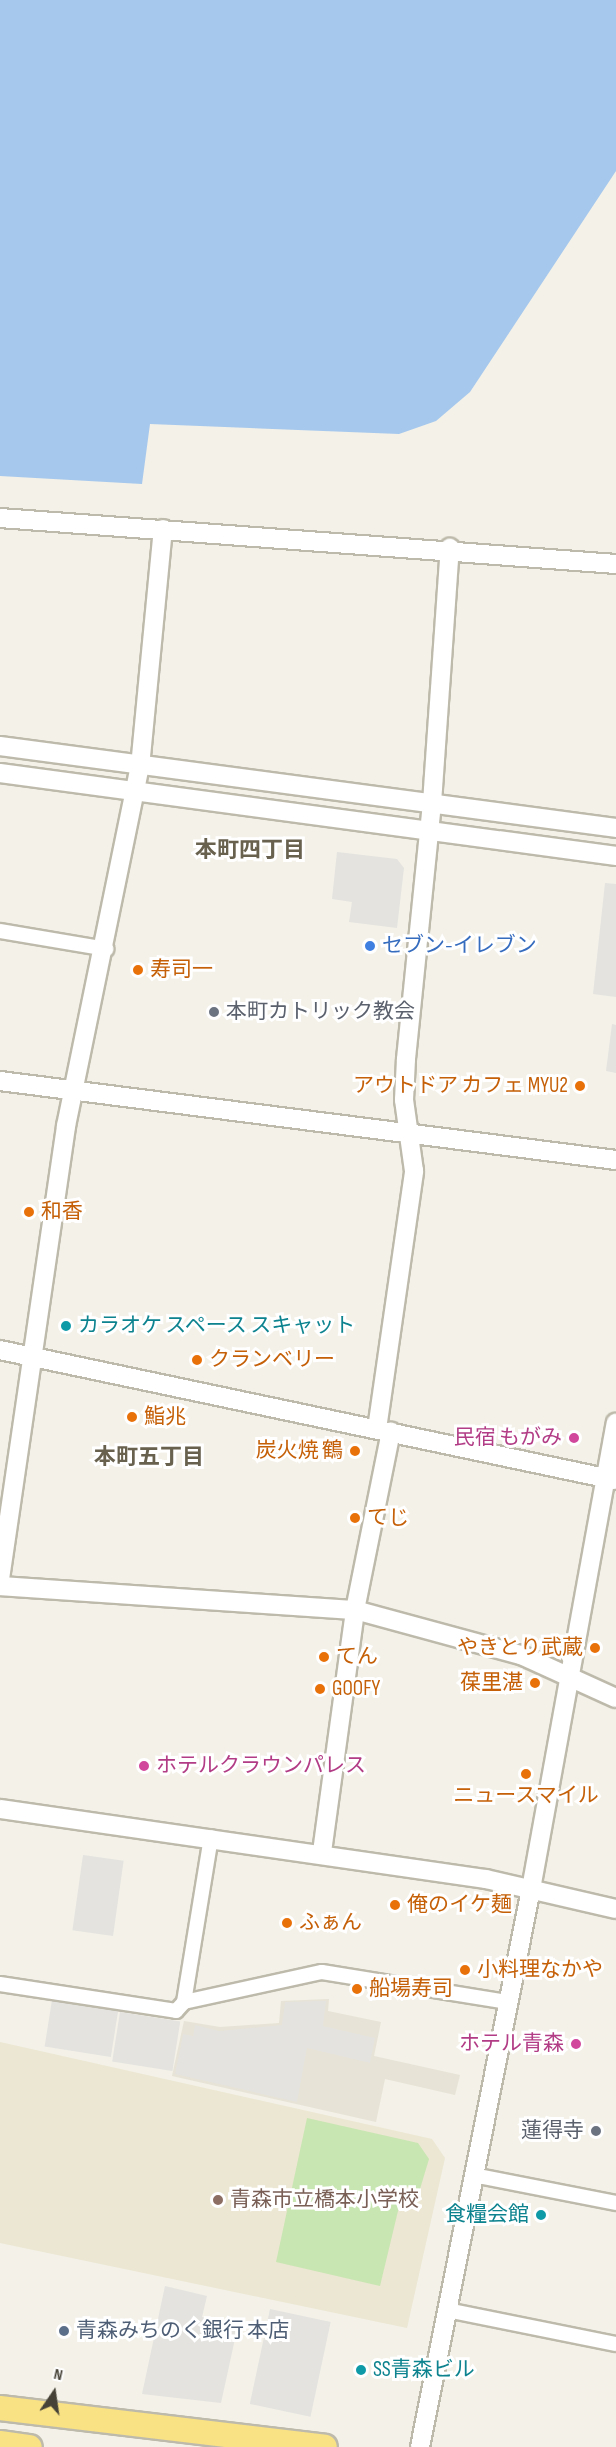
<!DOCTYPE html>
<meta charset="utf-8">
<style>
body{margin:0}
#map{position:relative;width:616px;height:2447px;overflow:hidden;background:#f3f1e8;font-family:"Sofia Sans Condensed","Noto Sans JP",sans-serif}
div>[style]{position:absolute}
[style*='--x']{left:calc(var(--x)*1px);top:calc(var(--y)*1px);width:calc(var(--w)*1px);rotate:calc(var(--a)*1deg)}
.residential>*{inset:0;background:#e7e3d6}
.education>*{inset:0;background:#ece7d2}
.green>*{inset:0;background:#c8e6b2}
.parking>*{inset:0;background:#e4e3df;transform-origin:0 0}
.water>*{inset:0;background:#a6c8ed}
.roads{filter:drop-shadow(2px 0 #bebaab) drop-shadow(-2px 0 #bebaab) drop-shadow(0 2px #bebaab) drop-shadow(0 -2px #bebaab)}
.minor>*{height:14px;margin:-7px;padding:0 7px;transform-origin:7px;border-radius:7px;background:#fff}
.tertiary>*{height:18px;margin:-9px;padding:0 9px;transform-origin:9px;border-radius:9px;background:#fff}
.trunk>*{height:24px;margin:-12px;padding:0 12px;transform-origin:12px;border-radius:12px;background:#f9e284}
.dots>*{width:16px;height:16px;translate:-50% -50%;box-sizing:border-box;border:3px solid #fff;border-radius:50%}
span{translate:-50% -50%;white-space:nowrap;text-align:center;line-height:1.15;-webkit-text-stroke:6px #fff;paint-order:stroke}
.shop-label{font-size:21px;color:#366cbe}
.left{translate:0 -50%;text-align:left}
.food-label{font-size:21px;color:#c56008}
.right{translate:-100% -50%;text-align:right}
.worship-label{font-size:21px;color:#5b616d}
.culture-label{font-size:21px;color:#0d838f}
.hotel-label{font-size:21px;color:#b23c85}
.education-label{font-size:21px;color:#785e54}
.service-label{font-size:21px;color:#4e5e75}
.neighbourhood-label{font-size:22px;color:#68614e;font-weight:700}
.north{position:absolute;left:24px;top:2363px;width:60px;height:60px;-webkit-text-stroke:4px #fff;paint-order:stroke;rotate:13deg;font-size:16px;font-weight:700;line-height:24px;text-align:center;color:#464237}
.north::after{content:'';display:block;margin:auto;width:21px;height:27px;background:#464237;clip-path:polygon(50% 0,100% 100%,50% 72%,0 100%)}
</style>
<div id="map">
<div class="residential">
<div style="clip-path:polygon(329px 1999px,328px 2011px,381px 2022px,374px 2056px,460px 2075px,455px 2095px,385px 2079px,376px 2122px,172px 2076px,184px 2021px,220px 2027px,279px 2023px,281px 2001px)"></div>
</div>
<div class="education">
<div style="clip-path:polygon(0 2042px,432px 2139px,445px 2158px,407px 2328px,0 2243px)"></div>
</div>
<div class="green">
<div style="clip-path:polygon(307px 2118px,418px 2143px,429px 2159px,420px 2189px,404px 2186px,380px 2286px,276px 2262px)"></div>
</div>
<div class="parking">
<div style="clip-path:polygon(337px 852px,397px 859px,404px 868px,397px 928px,349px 922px,352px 902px,332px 899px)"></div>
<div style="clip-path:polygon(605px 883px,616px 884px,616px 997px,593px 994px)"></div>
<div style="clip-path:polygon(612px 1024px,616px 1025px,616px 1073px,606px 1071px)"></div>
<div style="left:83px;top:1855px;width:41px;height:76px;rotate:8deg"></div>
<div style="left:52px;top:2000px;width:67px;height:47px;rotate:9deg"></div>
<div style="clip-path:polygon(326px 2001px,323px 2026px,375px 2038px,370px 2063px,307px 2048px,297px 2102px,175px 2074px,183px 2034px,193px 2036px,195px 2025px,219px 2031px,282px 2025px,285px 2002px)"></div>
<div style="left:120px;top:2012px;width:61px;height:50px;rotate:9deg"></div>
<div style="clip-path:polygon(165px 2286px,207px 2296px,202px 2317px,238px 2325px,221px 2403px,142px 2394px)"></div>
<div style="left:270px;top:2309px;width:62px;height:97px;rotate:12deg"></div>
</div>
<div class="water">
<div style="clip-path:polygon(0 0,616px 0,616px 171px,470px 392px,436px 421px,399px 434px,150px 424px,142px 484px,0 476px)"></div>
</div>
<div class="roads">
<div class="minor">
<div style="--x:0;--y:931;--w:108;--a:9.6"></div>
<div style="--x:0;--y:1984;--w:178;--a:8.7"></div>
<div style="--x:176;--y:2011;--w:12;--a:-48"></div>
<div style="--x:184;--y:2002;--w:167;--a:-80.7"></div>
<div style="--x:184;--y:2002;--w:141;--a:-12.3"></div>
<div style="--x:322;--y:1972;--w:187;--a:9.2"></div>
<div style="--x:473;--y:2175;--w:146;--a:11.1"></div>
<div style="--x:447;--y:2310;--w:172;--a:11.4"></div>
</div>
<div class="tertiary">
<div style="--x:0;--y:518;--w:618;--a:4.27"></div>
<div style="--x:0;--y:746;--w:621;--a:7.58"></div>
<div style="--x:0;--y:773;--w:622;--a:7.67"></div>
<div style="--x:0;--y:1081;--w:621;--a:7.31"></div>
<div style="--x:0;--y:1350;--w:629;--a:11.94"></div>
<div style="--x:377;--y:1429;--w:261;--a:-81.8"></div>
<div style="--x:414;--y:1171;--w:72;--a:-98"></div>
<div style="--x:404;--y:1100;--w:41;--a:-87.2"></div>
<div style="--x:406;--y:1059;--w:257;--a:-84.2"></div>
<div style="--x:432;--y:803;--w:256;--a:-86"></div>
<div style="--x:0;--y:1579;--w:458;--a:-81.7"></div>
<div style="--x:66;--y:1126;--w:367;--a:-78.4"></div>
<div style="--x:140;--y:767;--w:239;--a:-84.5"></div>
<div style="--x:0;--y:1586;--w:356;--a:3.9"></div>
<div style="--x:355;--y:1610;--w:172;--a:15.2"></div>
<div style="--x:521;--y:1655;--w:104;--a:24.4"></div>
<div style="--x:0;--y:1809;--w:491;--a:8.2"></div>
<div style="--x:486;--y:1879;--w:133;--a:13"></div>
<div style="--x:322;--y:1852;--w:244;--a:-82.2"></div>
<div style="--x:355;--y:1610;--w:182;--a:-78.6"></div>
<div style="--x:420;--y:2447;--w:569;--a:-78.75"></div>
<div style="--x:531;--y:1889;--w:474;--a:-79.7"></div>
</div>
<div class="trunk">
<div style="--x:0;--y:2408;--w:327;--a:6.8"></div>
<div style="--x:0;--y:2443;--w:30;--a:8"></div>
</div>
</div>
<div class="dots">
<div style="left:370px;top:946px;background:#3f7fe0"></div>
<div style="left:138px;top:970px;background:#e8710a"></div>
<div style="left:214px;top:1012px;background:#6b7280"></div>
<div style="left:580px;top:1086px;background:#e8710a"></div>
<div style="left:29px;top:1212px;background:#e8710a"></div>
<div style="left:66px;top:1326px;background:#0f9aa8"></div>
<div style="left:197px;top:1360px;background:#e8710a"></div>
<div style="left:132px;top:1417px;background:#e8710a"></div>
<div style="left:574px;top:1438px;background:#d1479c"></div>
<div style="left:355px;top:1451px;background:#e8710a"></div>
<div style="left:355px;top:1518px;background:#e8710a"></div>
<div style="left:595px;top:1648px;background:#e8710a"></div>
<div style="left:324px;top:1657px;background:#e8710a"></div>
<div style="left:535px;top:1683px;background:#e8710a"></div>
<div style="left:320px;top:1689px;background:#e8710a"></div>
<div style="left:144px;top:1766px;background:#d1479c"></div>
<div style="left:526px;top:1774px;background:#e8710a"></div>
<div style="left:395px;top:1905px;background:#e8710a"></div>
<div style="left:287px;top:1923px;background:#e8710a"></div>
<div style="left:465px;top:1970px;background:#e8710a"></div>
<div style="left:357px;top:1989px;background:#e8710a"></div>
<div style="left:576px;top:2044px;background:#d1479c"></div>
<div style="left:596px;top:2131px;background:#6b7280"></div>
<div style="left:218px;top:2200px;background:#8d6e63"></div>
<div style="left:541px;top:2215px;background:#0f9aa8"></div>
<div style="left:64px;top:2331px;background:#5c6f8a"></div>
<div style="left:361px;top:2370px;background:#0f9aa8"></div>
</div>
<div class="shop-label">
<span class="left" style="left:382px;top:946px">セブン-イレブン</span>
</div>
<div class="food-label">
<span class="left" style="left:150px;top:970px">寿司一</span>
<span class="right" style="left:568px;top:1086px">アウトドア カフェ MYU2</span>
<span class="left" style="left:41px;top:1212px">和香</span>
<span class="left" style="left:209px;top:1360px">クランベリー</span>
<span class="left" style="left:144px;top:1417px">鮨兆</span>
<span class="right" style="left:343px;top:1451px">炭火焼 鶴</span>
<span class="left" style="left:367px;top:1518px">てじ</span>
<span class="right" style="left:583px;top:1648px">やきとり武蔵</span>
<span class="left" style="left:336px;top:1657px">てん</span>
<span class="right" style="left:523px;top:1683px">葆里湛</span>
<span class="left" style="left:332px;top:1689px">GOOFY</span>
<span style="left:526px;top:1796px">ニュースマイル</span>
<span class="left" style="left:407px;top:1905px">俺のイケ麺</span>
<span class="left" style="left:299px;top:1923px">ふぁん</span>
<span class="left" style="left:477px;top:1970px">小料理なかや</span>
<span class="left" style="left:369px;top:1989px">船場寿司</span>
</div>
<div class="worship-label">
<span class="left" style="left:226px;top:1012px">本町カトリック教会</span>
<span class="right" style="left:584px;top:2131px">蓮得寺</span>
</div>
<div class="culture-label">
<span class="left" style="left:78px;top:1326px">カラオケ スペース スキャット</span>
<span class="right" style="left:529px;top:2215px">食糧会館</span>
<span class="left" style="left:373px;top:2370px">SS青森ビル</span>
</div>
<div class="hotel-label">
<span class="right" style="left:562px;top:1438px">民宿 もがみ</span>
<span class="left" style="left:156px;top:1766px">ホテルクラウンパレス</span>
<span class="right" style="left:564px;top:2044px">ホテル青森</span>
</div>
<div class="education-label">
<span class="left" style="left:230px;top:2200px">青森市立橋本小学校</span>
</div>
<div class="service-label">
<span class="left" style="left:76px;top:2331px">青森みちのく銀行 本店</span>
</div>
<div class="neighbourhood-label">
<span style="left:250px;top:851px">本町四丁目</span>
<span style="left:149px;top:1458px">本町五丁目</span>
</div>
<div class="north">N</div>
</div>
